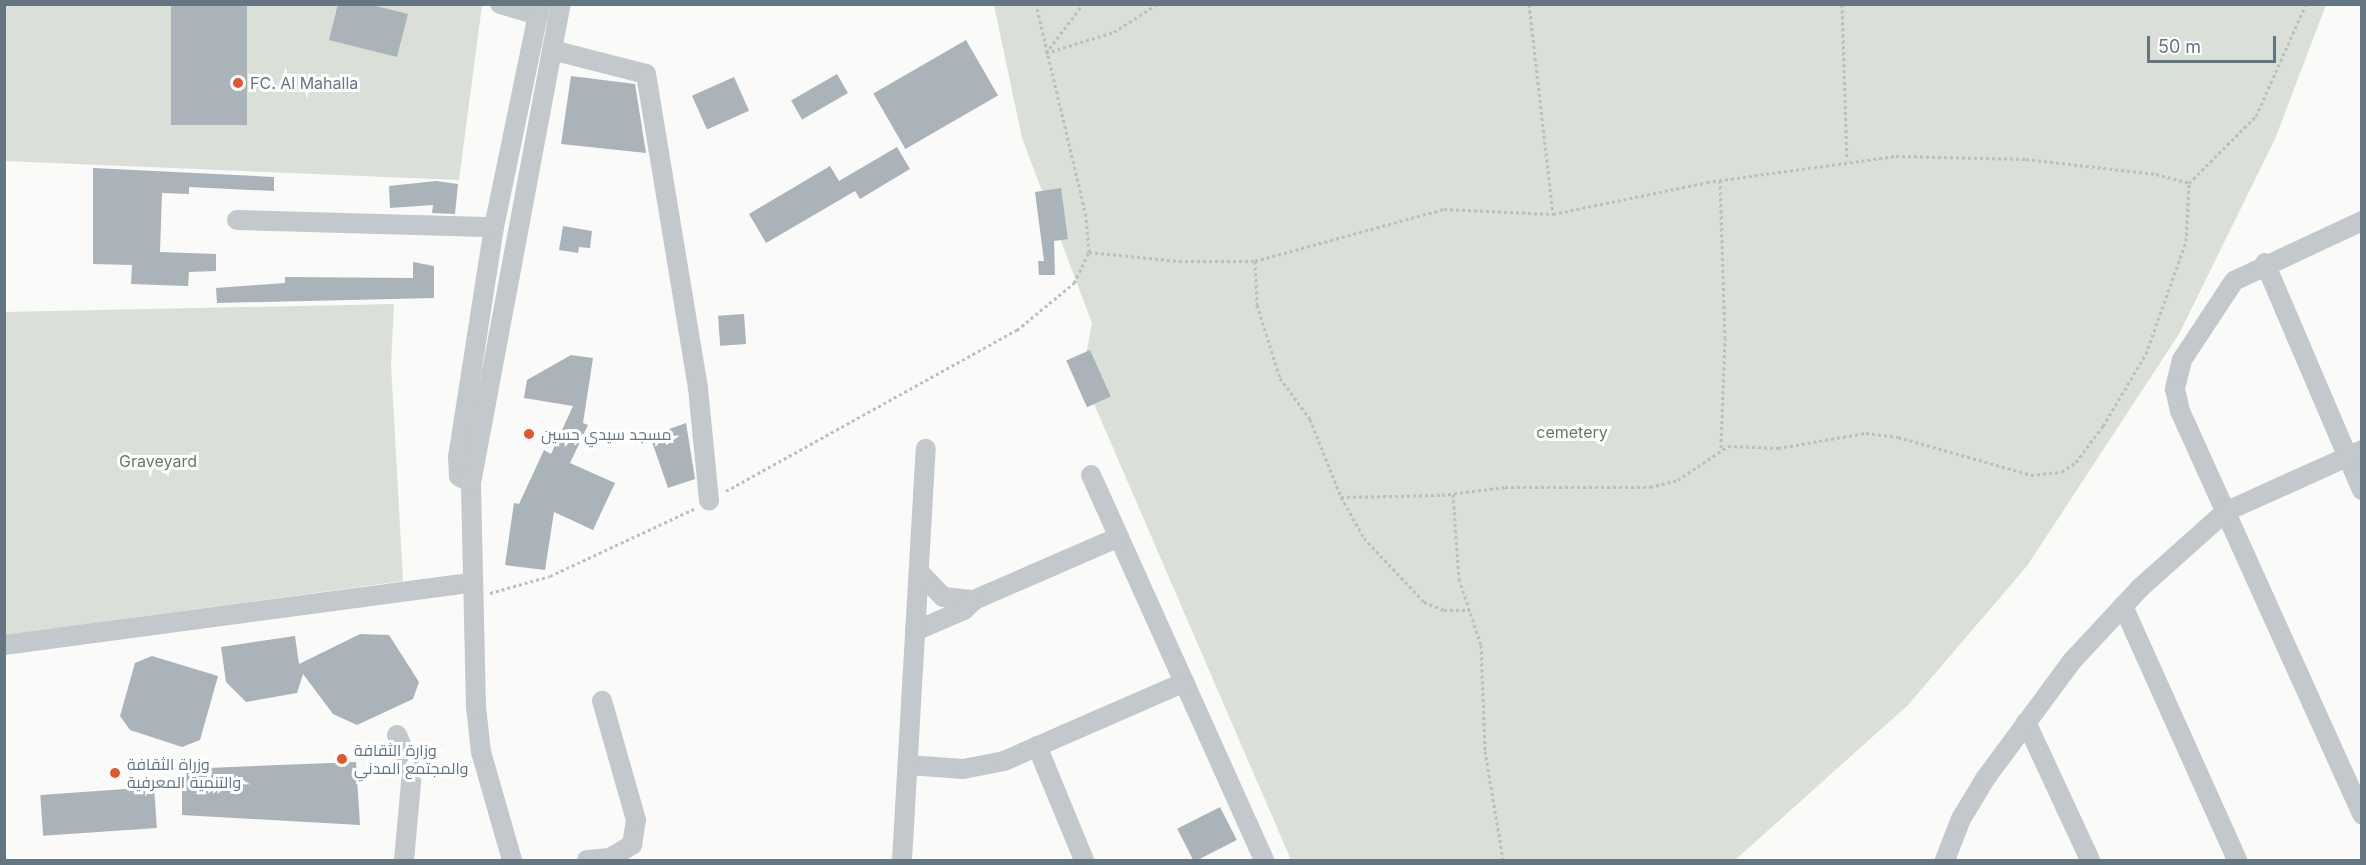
<!DOCTYPE html>
<meta charset="utf-8">
<style>
body{margin:0}
#map{position:relative;width:2366px;height:865px;overflow:hidden;background:#fafaf8;font-family:Inter,Cairo,sans-serif}
div>[style]{position:absolute}
[style*='--x']{left:calc(var(--x)*1px);top:calc(var(--y)*1px);width:calc(var(--w)*1px);rotate:calc(var(--a)*1deg)}
.green>*{inset:0;background:#dadfd7}
.building>*{inset:0;background:#aab3b9;transform-origin:0 0}
.path>*{height:3px;margin-top:-1.5px;transform-origin:0;background:repeating-linear-gradient(90deg,#bbbfc2 0 3px,transparent 0 6px)}
.minor>*{height:20px;margin:-10px;padding:0 10px;transform-origin:10px;border-radius:10px;background:#c3c8cc}
.dots>*{width:16px;height:16px;translate:-50% -50%;box-sizing:border-box;border:3px solid #fff;border-radius:50%}
span{translate:-50% -50%;white-space:nowrap;text-align:center;line-height:1.15;-webkit-text-stroke:6px #fff;paint-order:stroke}
.poi-label{font-size:16px;color:#657683}
.left{translate:0 -50%;text-align:left}
.park-label{font-size:16px;color:#687a64}
.frame{position:absolute;inset:0;border:6px solid #657683;pointer-events:none}
.scale{position:absolute;left:2147px;top:36px;width:129px;height:27px;box-sizing:border-box;border:3px solid #657683;border-top:0;padding-left:8px;font-size:18px;line-height:21px;white-space:nowrap;color:#657683;-webkit-text-stroke:4px #fff;paint-order:stroke}
</style>
<div id="map">
<div class="green">
<div style="clip-path:polygon(4px 5px,482px 5px,459px 180px,5px 161px)"></div>
<div style="clip-path:polygon(994px 5px,2326px 5px,2275px 139px,2179px 334px,2027px 566px,1908px 705px,1735px 860px,1291px 860px,1082px 376px,1092px 323px,1022px 138px)"></div>
<div style="clip-path:polygon(394px 304px,391px 365px,403px 581px,5px 635px,5px 312px)"></div>
</div>
<div class="building">
<div style="left:171px;top:4px;width:76px;height:121px"></div>
<div style="clip-path:polygon(338px 4px,368px 4px,408px 14px,397px 57px,329px 40px)"></div>
<div style="left:966px;top:40px;width:64px;height:107px;rotate:60deg"></div>
<div style="left:837px;top:74px;width:22px;height:53px;rotate:60deg"></div>
<div style="clip-path:polygon(571px 76px,635px 84px,646px 153px,561px 144px)"></div>
<div style="left:734px;top:77px;width:37px;height:46px;rotate:66deg"></div>
<div style="clip-path:polygon(897px 147px,910px 169px,860px 199px,855px 191px,766px 243px,749px 214px,830px 166px,839px 181px)"></div>
<div style="clip-path:polygon(93px 168px,274px 177px,274px 191px,189px 187px,189px 194px,162px 193px,160px 252px,216px 254px,216px 271px,189px 272px,188px 286px,131px 284px,132px 265px,93px 264px)"></div>
<div style="clip-path:polygon(436px 181px,458px 184px,455px 214px,432px 213px,433px 205px,390px 208px,389px 186px)"></div>
<div style="clip-path:polygon(1061px 188px,1068px 239px,1054px 241px,1055px 275px,1039px 275px,1038px 261px,1044px 261px,1035px 192px)"></div>
<div style="clip-path:polygon(563px 226px,592px 231px,590px 248px,579px 247px,578px 253px,559px 250px)"></div>
<div style="clip-path:polygon(413px 262px,434px 266px,434px 298px,217px 303px,216px 288px,285px 283px,285px 277px,413px 278px)"></div>
<div style="left:744px;top:314px;width:30px;height:26px;rotate:86deg"></div>
<div style="left:1090px;top:350px;width:51px;height:26px;rotate:66deg"></div>
<div style="clip-path:polygon(571px 355px,593px 358px,583px 423px,588px 425px,570px 463px,615px 483px,593px 530px,554px 512px,545px 570px,505px 565px,514px 503px,519px 504px,544px 450px,551px 454px,573px 406px,524px 398px,527px 380px)"></div>
<div style="clip-path:polygon(686px 423px,695px 479px,668px 488px,650px 436px)"></div>
<div style="clip-path:polygon(360px 634px,389px 635px,419px 682px,413px 699px,357px 725px,333px 714px,303px 674px,297px 693px,246px 702px,226px 682px,221px 647px,295px 636px,299px 664px)"></div>
<div style="clip-path:polygon(152px 656px,218px 676px,200px 740px,182px 747px,130px 730px,120px 716px,135px 663px)"></div>
<div style="clip-path:polygon(356px 762px,360px 825px,182px 815px,182px 769px)"></div>
<div style="left:154px;top:787px;width:41px;height:114px;rotate:86deg"></div>
<div style="left:1220px;top:807px;width:37px;height:48px;rotate:63deg"></div>
</div>
<div class="path">
<div style="--x:1529;--y:4;--w:211;--a:83.5"></div>
<div style="--x:1842;--y:4;--w:156;--a:88.2"></div>
<div style="--x:1046;--y:53;--w:71;--a:-17.2"></div>
<div style="--x:1114;--y:32;--w:51;--a:-33.1"></div>
<div style="--x:1046;--y:53;--w:61;--a:-52.9"></div>
<div style="--x:1720;--y:180;--w:157;--a:88.2"></div>
<div style="--x:1725;--y:337;--w:111;--a:92.1"></div>
<div style="--x:1089;--y:252;--w:90;--a:5.7"></div>
<div style="--x:1179;--y:261;--w:76;--a:0"></div>
<div style="--x:1255;--y:261;--w:196;--a:-15.4"></div>
<div style="--x:1444;--y:209;--w:109;--a:2.6"></div>
<div style="--x:1553;--y:214;--w:157;--a:-11.7"></div>
<div style="--x:1707;--y:182;--w:191;--a:-7.8"></div>
<div style="--x:1896;--y:156;--w:130;--a:1.3"></div>
<div style="--x:2026;--y:159;--w:131;--a:6.6"></div>
<div style="--x:2156;--y:174;--w:34;--a:15"></div>
<div style="--x:1255;--y:261;--w:44;--a:87.4"></div>
<div style="--x:1257;--y:305;--w:77;--a:72.5"></div>
<div style="--x:1280;--y:378;--w:51;--a:53.8"></div>
<div style="--x:1310;--y:419;--w:84;--a:68.3"></div>
<div style="--x:1341;--y:497;--w:47;--a:60.7"></div>
<div style="--x:1364;--y:538;--w:88;--a:46.8"></div>
<div style="--x:1424;--y:602;--w:22;--a:22"></div>
<div style="--x:1444;--y:610;--w:26;--a:0"></div>
<div style="--x:726;--y:491;--w:333;--a:-29"></div>
<div style="--x:1017;--y:330;--w:74;--a:-39.5"></div>
<div style="--x:1074;--y:283;--w:34;--a:-64"></div>
<div style="--x:1089;--y:252;--w:36;--a:-95"></div>
<div style="--x:1086;--y:216;--w:218;--a:-103.3"></div>
<div style="--x:1453;--y:494;--w:85;--a:86"></div>
<div style="--x:1459;--y:579;--w:70;--a:71.6"></div>
<div style="--x:1481;--y:645;--w:106;--a:87.8"></div>
<div style="--x:1485;--y:751;--w:110;--a:80.6"></div>
<div style="--x:1341;--y:497;--w:101;--a:-1.1"></div>
<div style="--x:1442;--y:495;--w:64;--a:-7.2"></div>
<div style="--x:1505;--y:487;--w:145;--a:0"></div>
<div style="--x:1650;--y:487;--w:29;--a:-14"></div>
<div style="--x:1678;--y:480;--w:60;--a:-34.2"></div>
<div style="--x:1728;--y:446;--w:50;--a:2.3"></div>
<div style="--x:1778;--y:448;--w:89;--a:-9.7"></div>
<div style="--x:1866;--y:433;--w:32;--a:7"></div>
<div style="--x:1898;--y:437;--w:138;--a:15.9"></div>
<div style="--x:2031;--y:475;--w:31;--a:-6"></div>
<div style="--x:2062;--y:472;--w:17;--a:-36"></div>
<div style="--x:2076;--y:462;--w:45;--a:-53.1"></div>
<div style="--x:2103;--y:426;--w:84;--a:-59.2"></div>
<div style="--x:2146;--y:354;--w:120;--a:-70.5"></div>
<div style="--x:2186;--y:241;--w:58;--a:-87"></div>
<div style="--x:2189;--y:183;--w:95;--a:-45"></div>
<div style="--x:2256;--y:116;--w:123;--a:-65.9"></div>
<div style="--x:490;--y:593;--w:62;--a:-15.8"></div>
<div style="--x:550;--y:576;--w:159;--a:-25"></div>
</div>
<div class="minor">
<div style="--x:500;--y:4;--w:40;--a:16"></div>
<div style="--x:552;--y:50;--w:97;--a:14.3"></div>
<div style="--x:646;--y:74;--w:318;--a:80.6"></div>
<div style="--x:698;--y:388;--w:113;--a:84.4"></div>
<div style="--x:237;--y:220;--w:257;--a:1.6"></div>
<div style="--x:2362;--y:221;--w:141;--a:154.9"></div>
<div style="--x:2234;--y:281;--w:95;--a:123.4"></div>
<div style="--x:2182;--y:360;--w:30;--a:104"></div>
<div style="--x:2175;--y:389;--w:23;--a:77"></div>
<div style="--x:2180;--y:411;--w:443;--a:65.7"></div>
<div style="--x:2265;--y:263;--w:247;--a:66.9"></div>
<div style="--x:1091;--y:475;--w:422;--a:65.8"></div>
<div style="--x:471;--y:483;--w:14;--a:-150"></div>
<div style="--x:459;--y:476;--w:19;--a:-93"></div>
<div style="--x:458;--y:457;--w:233;--a:-81.1"></div>
<div style="--x:494;--y:227;--w:228;--a:-78.3"></div>
<div style="--x:920;--y:573;--w:33;--a:46"></div>
<div style="--x:943;--y:597;--w:31;--a:6"></div>
<div style="--x:974;--y:600;--w:158;--a:-23.5"></div>
<div style="--x:2123;--y:606;--w:278;--a:65.8"></div>
<div style="--x:915;--y:631;--w:53;--a:-23.2"></div>
<div style="--x:964;--y:610;--w:14;--a:-45"></div>
<div style="--x:4;--y:645;--w:470;--a:-7.6"></div>
<div style="--x:2026;--y:722;--w:152;--a:65.1"></div>
<div style="--x:397;--y:735;--w:39;--a:67"></div>
<div style="--x:412;--y:771;--w:89;--a:95.1"></div>
<div style="--x:1037;--y:746;--w:123;--a:67.6"></div>
<div style="--x:908;--y:765;--w:55;--a:4.2"></div>
<div style="--x:963;--y:769;--w:42;--a:-11"></div>
<div style="--x:1004;--y:761;--w:197;--a:-23.6"></div>
<div style="--x:512;--y:860;--w:112;--a:-106"></div>
<div style="--x:481;--y:752;--w:45;--a:-96.3"></div>
<div style="--x:476;--y:707;--w:224;--a:-91.3"></div>
<div style="--x:471;--y:483;--w:487;--a:-79.4"></div>
<div style="--x:587;--y:860;--w:23;--a:-5"></div>
<div style="--x:610;--y:858;--w:26;--a:-31"></div>
<div style="--x:632;--y:845;--w:25;--a:-81"></div>
<div style="--x:636;--y:820;--w:124;--a:-105.9"></div>
<div style="--x:902;--y:860;--w:412;--a:-86.7"></div>
<div style="--x:1945;--y:860;--w:44;--a:-68.7"></div>
<div style="--x:1961;--y:819;--w:47;--a:-59"></div>
<div style="--x:1985;--y:779;--w:147;--a:-53.6"></div>
<div style="--x:2072;--y:661;--w:100;--a:-47"></div>
<div style="--x:2140;--y:588;--w:114;--a:-41.8"></div>
<div style="--x:2225;--y:512;--w:150;--a:-24.3"></div>
</div>
<div class="dots">
<div style="left:238px;top:83px;background:#e4572e"></div>
<div style="left:529px;top:434px;background:#e4572e"></div>
<div style="left:342px;top:759px;background:#e4572e"></div>
<div style="left:115px;top:773px;background:#e4572e"></div>
</div>
<div class="poi-label">
<span class="left" style="left:250px;top:83px">FC. Al Mahalla</span>
<span class="left" style="left:541px;top:434px">مسجد سيدي حسين</span>
<span class="left" style="left:354px;top:759px">وزارة الثقافة<br>والمجتمع المدني</span>
<span class="left" style="left:127px;top:773px">وزراة الثقافة<br>والتنمية المعرفية</span>
</div>
<div class="park-label">
<span style="left:1572px;top:432px">cemetery</span>
<span style="left:158px;top:461px">Graveyard</span>
</div>
<div class="frame"></div>
<div class="scale">50 m</div>
</div>
